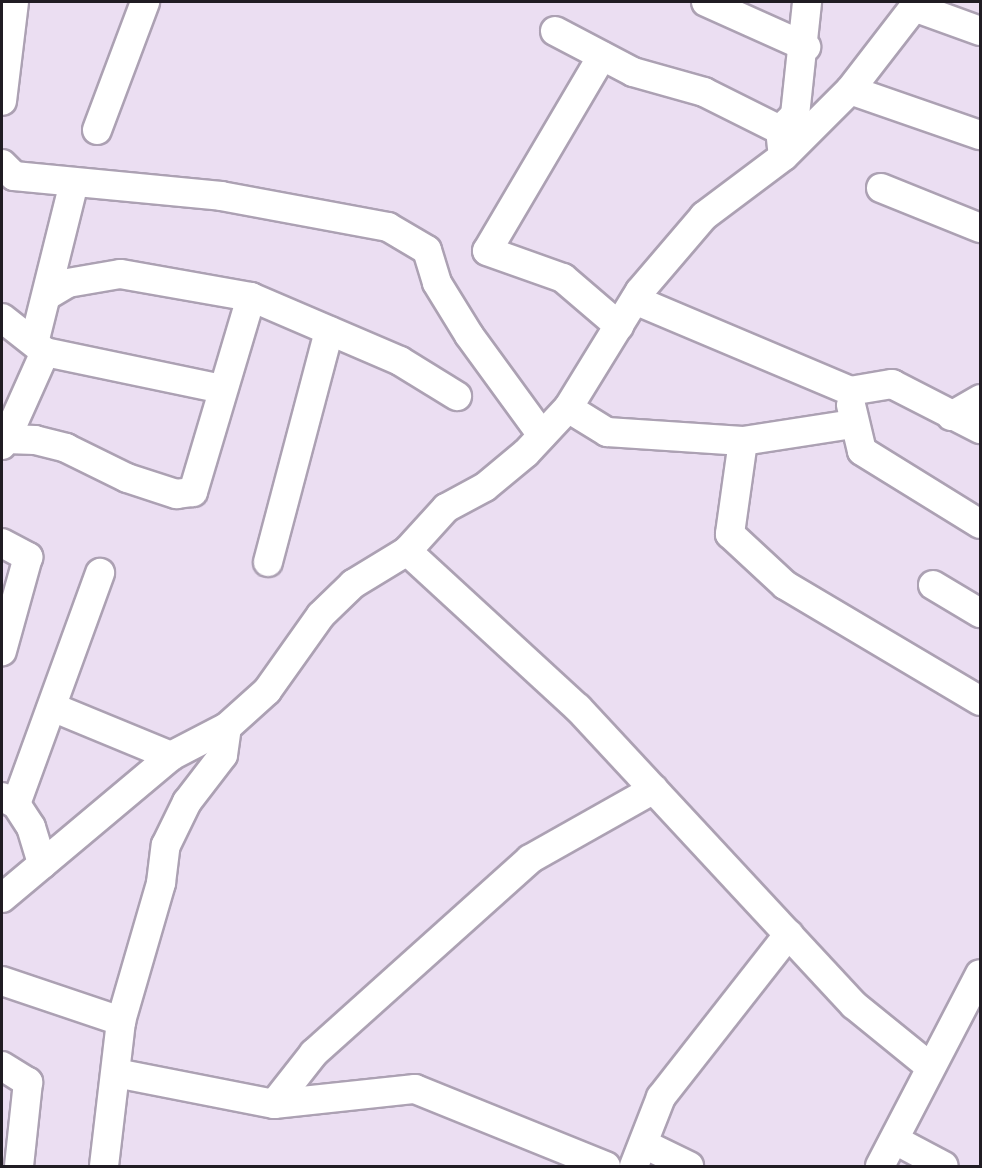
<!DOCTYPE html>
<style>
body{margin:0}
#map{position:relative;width:982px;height:1168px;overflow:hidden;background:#ebdef2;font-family:"PT Sans",sans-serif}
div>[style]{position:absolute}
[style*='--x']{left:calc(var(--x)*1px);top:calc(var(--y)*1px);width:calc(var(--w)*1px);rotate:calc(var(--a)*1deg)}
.roads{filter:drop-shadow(2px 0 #aca1b3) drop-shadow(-2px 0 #aca1b3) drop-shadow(0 2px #aca1b3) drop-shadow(0 -2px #aca1b3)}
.minor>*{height:28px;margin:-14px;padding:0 14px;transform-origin:14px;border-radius:14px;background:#fff}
span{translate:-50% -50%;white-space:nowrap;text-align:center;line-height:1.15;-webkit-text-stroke:4.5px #fff;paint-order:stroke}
.frame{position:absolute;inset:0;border:3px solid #201c23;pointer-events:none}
</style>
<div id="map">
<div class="roads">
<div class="minor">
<div style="--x:706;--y:2;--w:110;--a:24.2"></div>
<div style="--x:914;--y:7;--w:70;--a:20"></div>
<div style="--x:555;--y:31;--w:88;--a:27.7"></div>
<div style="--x:633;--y:72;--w:74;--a:15.7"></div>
<div style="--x:704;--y:92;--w:85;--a:26.6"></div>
<div style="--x:602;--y:56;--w:226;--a:120.5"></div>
<div style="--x:487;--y:251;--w:81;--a:19.6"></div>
<div style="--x:563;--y:278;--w:74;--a:40.6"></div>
<div style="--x:850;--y:90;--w:138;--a:19.1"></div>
<div style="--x:2;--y:101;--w:100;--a:-83.1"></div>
<div style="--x:97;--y:130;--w:137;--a:-69.4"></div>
<div style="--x:782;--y:148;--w:18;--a:-96"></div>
<div style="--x:780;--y:130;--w:21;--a:-45"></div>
<div style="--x:795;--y:115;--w:114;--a:-83.9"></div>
<div style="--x:2;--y:164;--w:17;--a:45"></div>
<div style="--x:14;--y:176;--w:208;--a:5.5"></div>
<div style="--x:221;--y:196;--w:170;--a:10.5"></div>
<div style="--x:388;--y:227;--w:45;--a:30.5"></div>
<div style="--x:427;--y:250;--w:34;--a:73"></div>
<div style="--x:437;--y:283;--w:61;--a:58.4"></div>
<div style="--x:469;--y:335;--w:124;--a:53.9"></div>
<div style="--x:881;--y:188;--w:107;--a:22"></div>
<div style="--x:251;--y:297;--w:162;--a:23.2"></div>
<div style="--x:400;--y:361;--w:67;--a:31.6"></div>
<div style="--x:635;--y:300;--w:233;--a:22.9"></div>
<div style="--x:850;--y:391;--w:43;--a:-9.5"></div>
<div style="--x:892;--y:384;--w:99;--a:27.1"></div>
<div style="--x:2;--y:318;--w:55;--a:38.3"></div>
<div style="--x:45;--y:352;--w:95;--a:114.1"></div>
<div style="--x:35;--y:339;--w:161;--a:-76"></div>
<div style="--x:45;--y:352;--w:181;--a:11.8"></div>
<div style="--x:851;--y:405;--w:47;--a:76.6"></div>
<div style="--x:862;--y:451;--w:139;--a:31.7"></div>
<div style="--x:568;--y:408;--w:46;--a:31.6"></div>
<div style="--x:607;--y:432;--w:136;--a:3.8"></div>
<div style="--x:743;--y:441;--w:111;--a:-8.8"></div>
<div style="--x:951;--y:416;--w:34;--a:-30"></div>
<div style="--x:743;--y:441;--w:94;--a:98"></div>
<div style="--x:730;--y:534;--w:75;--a:42.8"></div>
<div style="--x:785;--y:585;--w:227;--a:30.7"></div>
<div style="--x:2;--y:445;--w:7;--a:-56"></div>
<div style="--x:6;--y:439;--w:29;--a:2"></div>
<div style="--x:35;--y:440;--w:32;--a:14"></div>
<div style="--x:66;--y:448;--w:68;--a:26.2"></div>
<div style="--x:127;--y:478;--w:52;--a:18.1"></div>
<div style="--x:176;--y:494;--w:17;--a:-7"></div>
<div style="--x:193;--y:492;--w:203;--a:-73.4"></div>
<div style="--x:251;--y:297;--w:133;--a:-170"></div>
<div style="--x:120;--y:274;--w:53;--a:170.2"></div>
<div style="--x:68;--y:283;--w:23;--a:149"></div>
<div style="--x:2;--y:543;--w:30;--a:28"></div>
<div style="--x:28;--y:557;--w:98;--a:105.5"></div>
<div style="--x:407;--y:551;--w:232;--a:42.6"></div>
<div style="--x:578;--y:708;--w:405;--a:47.1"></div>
<div style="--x:854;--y:1005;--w:97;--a:39.1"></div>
<div style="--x:268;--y:562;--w:239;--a:-75.2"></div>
<div style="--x:933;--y:585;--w:55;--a:30.8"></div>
<div style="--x:52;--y:707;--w:129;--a:22.4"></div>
<div style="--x:2;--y:797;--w:16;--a:27"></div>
<div style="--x:16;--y:804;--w:27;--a:57"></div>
<div style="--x:31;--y:827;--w:39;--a:73"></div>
<div style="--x:16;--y:804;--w:246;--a:-70"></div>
<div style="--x:2;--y:898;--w:221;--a:-40"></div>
<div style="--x:171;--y:756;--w:63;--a:-27.4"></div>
<div style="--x:227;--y:727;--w:54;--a:-42"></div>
<div style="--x:267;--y:691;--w:93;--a:-54.6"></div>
<div style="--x:321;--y:615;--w:45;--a:-44.1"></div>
<div style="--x:353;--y:584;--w:63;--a:-31.4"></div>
<div style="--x:407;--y:551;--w:58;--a:-47.8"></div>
<div style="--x:446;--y:508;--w:44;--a:-28.3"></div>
<div style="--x:485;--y:487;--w:53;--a:-39.7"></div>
<div style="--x:526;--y:453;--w:62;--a:-47"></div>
<div style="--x:568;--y:408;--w:137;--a:-58.4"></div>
<div style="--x:640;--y:291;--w:99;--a:-49.5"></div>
<div style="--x:704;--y:216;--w:100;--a:-36.9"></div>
<div style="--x:784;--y:156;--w:93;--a:-45"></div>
<div style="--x:850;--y:90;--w:111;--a:-52.3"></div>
<div style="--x:2;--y:981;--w:126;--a:18.6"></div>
<div style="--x:2;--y:1066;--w:31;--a:32"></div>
<div style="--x:28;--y:1082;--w:84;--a:96.1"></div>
<div style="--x:116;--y:1073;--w:161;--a:11.1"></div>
<div style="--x:274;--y:1104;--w:142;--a:-6.1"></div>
<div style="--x:415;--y:1089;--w:206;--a:22"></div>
<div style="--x:274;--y:1104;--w:65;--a:-51.9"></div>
<div style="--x:314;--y:1053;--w:290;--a:-41.9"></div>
<div style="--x:530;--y:859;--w:142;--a:-29.4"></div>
<div style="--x:895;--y:1140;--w:55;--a:28"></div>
<div style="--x:646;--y:1145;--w:48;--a:26"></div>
<div style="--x:104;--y:1166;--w:146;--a:-83.3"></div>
<div style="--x:121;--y:1021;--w:144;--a:-73.8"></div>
<div style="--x:161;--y:883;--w:38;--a:-83"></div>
<div style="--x:166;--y:845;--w:48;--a:-64"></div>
<div style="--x:187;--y:802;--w:59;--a:-52.5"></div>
<div style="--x:223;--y:755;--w:28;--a:-82"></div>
<div style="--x:634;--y:1166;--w:74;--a:-68.6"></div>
<div style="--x:661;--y:1097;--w:207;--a:-51.9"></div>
<div style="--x:880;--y:1166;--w:216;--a:-62.5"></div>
</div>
</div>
<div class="frame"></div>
</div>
